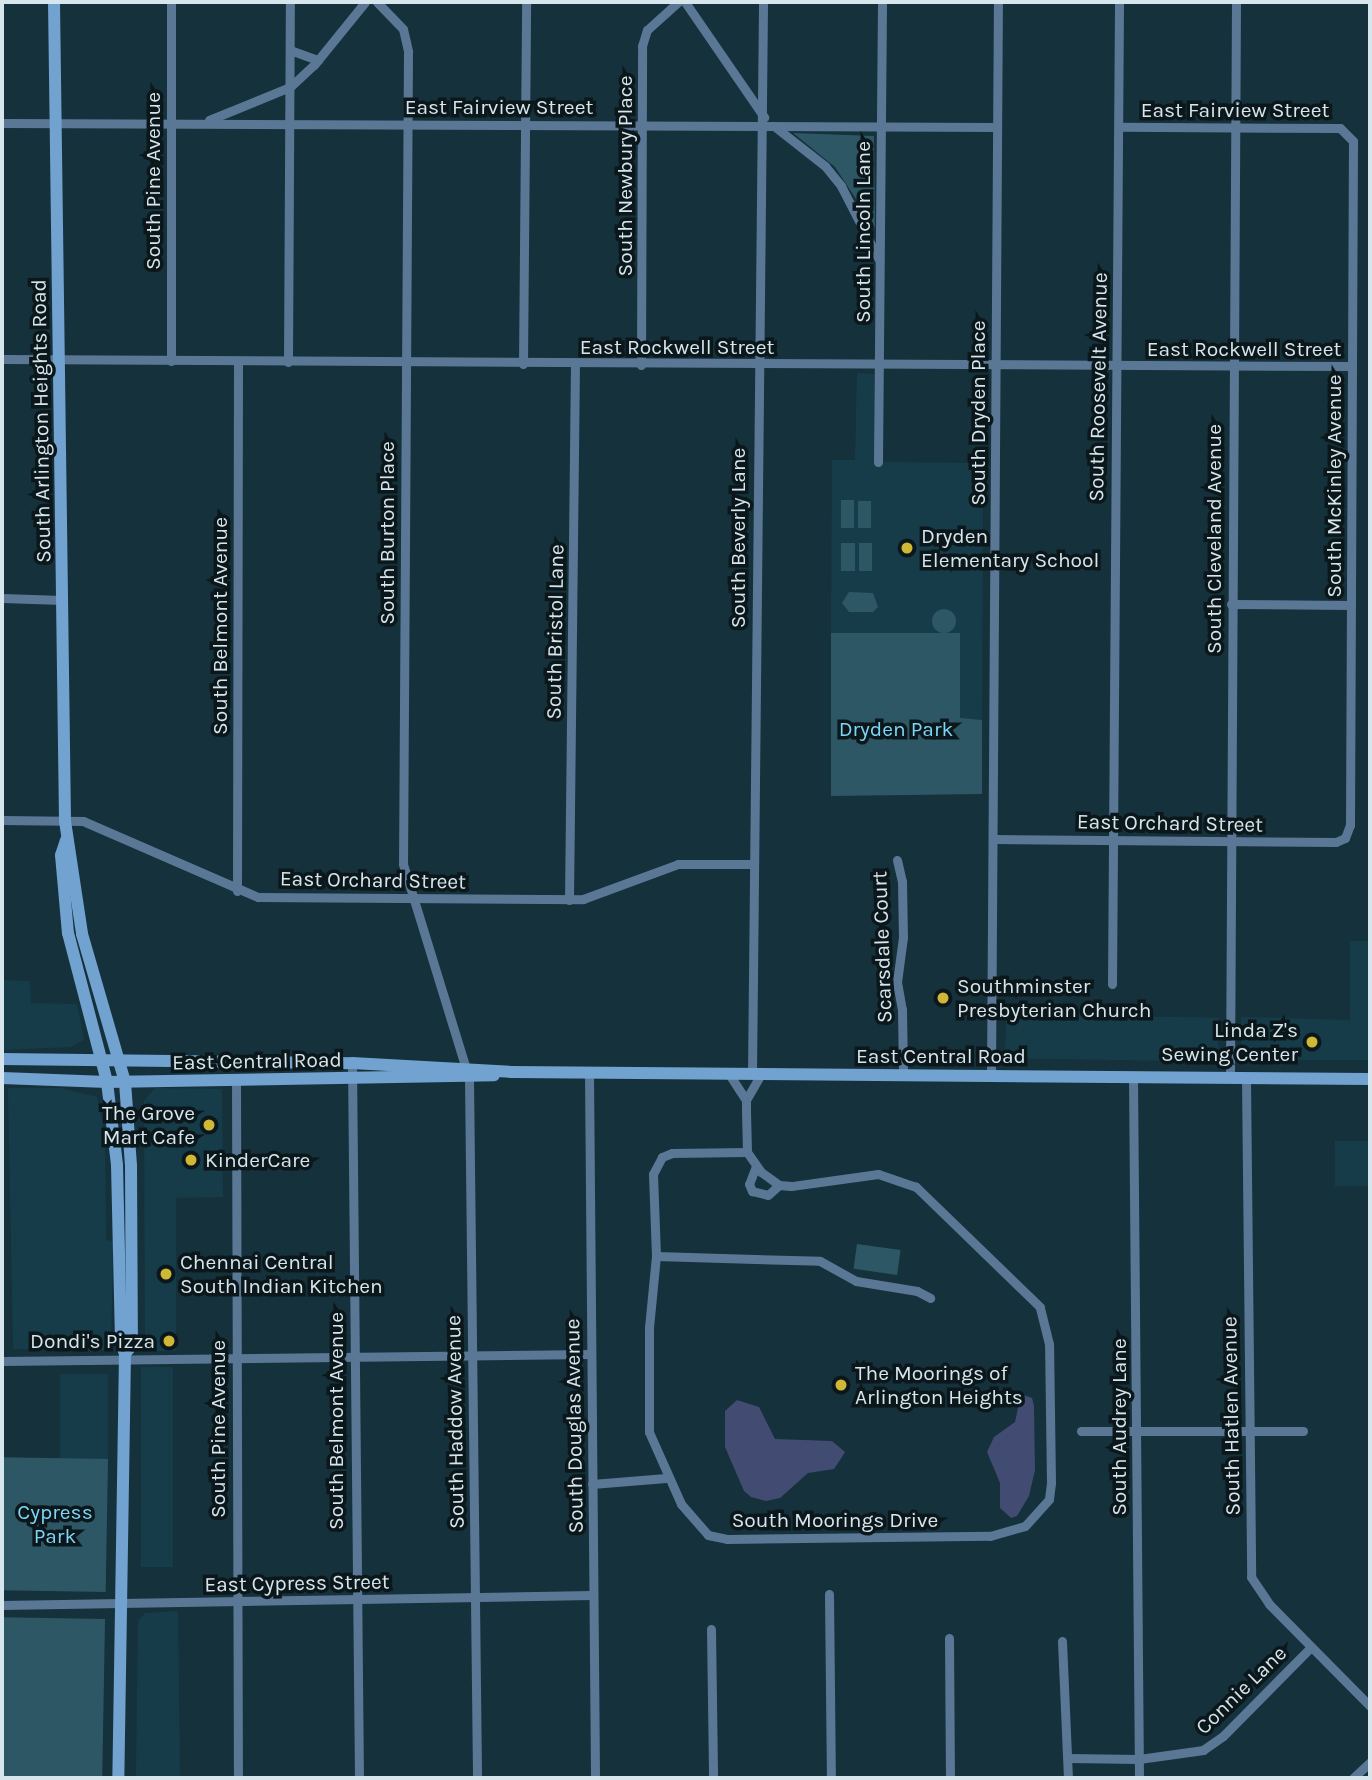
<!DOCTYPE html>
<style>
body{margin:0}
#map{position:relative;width:1372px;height:1780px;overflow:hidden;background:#15313b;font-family:Karla,sans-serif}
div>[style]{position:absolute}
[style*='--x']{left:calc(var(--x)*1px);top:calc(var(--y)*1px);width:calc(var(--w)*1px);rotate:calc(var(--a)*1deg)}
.built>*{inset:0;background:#173c49;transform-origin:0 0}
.green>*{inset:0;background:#2e5766;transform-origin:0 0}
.round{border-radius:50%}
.water>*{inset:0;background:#424b72}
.street>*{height:9px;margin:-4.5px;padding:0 4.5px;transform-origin:4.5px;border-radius:4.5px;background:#5a7895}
.secondary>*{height:12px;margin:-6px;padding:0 6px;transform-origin:6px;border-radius:6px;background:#72a2d0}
.dots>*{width:19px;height:19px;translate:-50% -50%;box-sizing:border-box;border:4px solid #0b171b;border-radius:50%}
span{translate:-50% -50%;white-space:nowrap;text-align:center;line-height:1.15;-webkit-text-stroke:7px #0b171b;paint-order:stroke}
.street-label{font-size:21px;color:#d6e6ec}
.poi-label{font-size:21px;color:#d6e6ec}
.left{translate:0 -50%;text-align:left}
.right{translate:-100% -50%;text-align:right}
.park-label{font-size:21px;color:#7dd6f5}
.frame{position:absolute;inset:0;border:4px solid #d6e6ec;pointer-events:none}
</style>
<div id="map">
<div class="built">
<div style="clip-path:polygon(857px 373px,874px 374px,875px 462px,983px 463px,982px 720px,960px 719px,831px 633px,832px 460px,855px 460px)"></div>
<div style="clip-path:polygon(1350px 941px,1370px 941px,1370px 1060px,1241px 1060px,1241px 1017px,1350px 1020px)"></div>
<div style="clip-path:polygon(2px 980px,30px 981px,31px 1003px,77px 1004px,84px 1040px,70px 1047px,2px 1050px)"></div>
<div style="left:1006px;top:1014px;width:213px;height:44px;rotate:1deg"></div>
<div style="clip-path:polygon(8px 1088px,61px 1088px,97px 1097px,105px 1134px,106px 1240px,113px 1241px,111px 1350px,13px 1349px)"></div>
<div style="clip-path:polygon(155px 1088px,222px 1089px,223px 1197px,176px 1198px,176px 1351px,145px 1351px,144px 1101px)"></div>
<div style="left:1335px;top:1141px;width:35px;height:45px"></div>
<div style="left:173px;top:1367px;width:200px;height:32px;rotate:90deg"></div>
<div style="left:60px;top:1374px;width:48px;height:85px"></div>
<div style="clip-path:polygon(178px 1611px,180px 1778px,136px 1778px,138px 1621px,145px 1613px)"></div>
</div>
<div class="green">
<div style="clip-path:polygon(793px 133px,874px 136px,875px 228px,835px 167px)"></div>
<div style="left:841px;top:500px;width:13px;height:28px"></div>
<div style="left:858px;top:501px;width:13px;height:27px"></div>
<div style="left:841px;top:543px;width:14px;height:28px"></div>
<div style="left:859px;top:543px;width:13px;height:28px"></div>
<div style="clip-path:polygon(849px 592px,873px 593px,878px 607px,873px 612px,849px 612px,842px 603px)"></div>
<div class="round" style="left:932px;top:609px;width:24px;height:24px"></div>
<div style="clip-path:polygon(831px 633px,960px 633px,960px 718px,982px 720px,982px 794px,831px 796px)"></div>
<div style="left:857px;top:1244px;width:44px;height:25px;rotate:8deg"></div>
<div style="left:108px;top:1459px;width:133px;height:106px;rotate:91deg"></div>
<div style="left:105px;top:1619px;width:159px;height:103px;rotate:91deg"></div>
</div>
<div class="water">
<div style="clip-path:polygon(1021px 1394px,1032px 1398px,1034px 1406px,1035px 1470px,1029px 1496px,1017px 1516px,1011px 1518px,1000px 1508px,1000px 1483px,987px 1452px,994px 1437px,1015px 1422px)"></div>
<div style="clip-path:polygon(737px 1400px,759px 1407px,775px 1439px,832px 1441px,845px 1452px,842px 1457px,834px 1469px,808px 1473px,780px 1498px,766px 1501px,751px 1497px,744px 1491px,725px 1447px,725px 1411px)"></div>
</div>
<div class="street">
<div style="--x:377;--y:2;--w:37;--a:46"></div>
<div style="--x:403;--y:29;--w:23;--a:77"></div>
<div style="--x:408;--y:51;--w:813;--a:90.35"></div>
<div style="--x:403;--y:864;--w:225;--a:72.9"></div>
<div style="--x:469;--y:1079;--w:699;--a:89.34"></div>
<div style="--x:685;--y:2;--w:140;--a:55.5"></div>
<div style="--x:290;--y:50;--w:30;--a:20"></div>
<div style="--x:209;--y:120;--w:87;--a:-22.2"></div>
<div style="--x:290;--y:87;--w:33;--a:-43"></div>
<div style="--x:314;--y:65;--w:81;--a:-51"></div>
<div style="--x:2;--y:123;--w:995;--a:0.23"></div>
<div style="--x:774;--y:126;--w:65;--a:38.1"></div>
<div style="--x:825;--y:166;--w:26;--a:51"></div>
<div style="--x:841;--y:186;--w:81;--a:62.8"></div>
<div style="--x:2;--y:359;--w:1350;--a:0.3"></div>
<div style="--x:171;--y:361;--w:359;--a:-90"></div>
<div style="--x:288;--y:362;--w:360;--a:-89.7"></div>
<div style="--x:523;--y:364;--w:362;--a:-89.5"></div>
<div style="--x:641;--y:365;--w:319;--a:-89.8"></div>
<div style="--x:642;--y:46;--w:17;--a:-73"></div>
<div style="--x:647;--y:30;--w:42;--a:-42.1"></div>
<div style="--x:878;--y:462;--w:460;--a:-89.5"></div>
<div style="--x:2;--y:598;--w:60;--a:1.9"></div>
<div style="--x:1231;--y:604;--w:120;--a:0.5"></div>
<div style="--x:2;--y:820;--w:81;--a:0.7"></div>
<div style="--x:83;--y:821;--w:191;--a:23.5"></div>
<div style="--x:258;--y:897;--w:325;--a:0.4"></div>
<div style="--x:583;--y:899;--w:101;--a:-20.2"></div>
<div style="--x:678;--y:864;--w:76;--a:0"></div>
<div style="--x:995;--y:839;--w:341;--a:0.5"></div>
<div style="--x:1336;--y:842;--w:10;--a:-24"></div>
<div style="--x:1345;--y:838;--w:14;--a:-69"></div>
<div style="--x:1350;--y:825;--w:684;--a:-89.75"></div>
<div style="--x:1353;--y:141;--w:18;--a:-135"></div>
<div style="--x:1340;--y:128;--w:221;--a:-179.7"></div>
<div style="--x:897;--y:860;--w:22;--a:77"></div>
<div style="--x:902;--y:881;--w:56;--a:89"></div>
<div style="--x:903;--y:937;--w:45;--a:97.6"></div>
<div style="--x:897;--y:982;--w:27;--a:80"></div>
<div style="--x:902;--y:1009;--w:66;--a:89.1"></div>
<div style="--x:237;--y:891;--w:530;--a:-89.89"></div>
<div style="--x:569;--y:900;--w:536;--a:-89.36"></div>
<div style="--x:1112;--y:984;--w:982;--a:-89.59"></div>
<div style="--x:352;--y:1063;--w:715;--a:89.44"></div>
<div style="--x:589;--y:1073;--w:705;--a:89.51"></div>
<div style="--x:729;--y:1074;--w:31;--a:57"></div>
<div style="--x:752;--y:1074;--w:1072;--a:-89.41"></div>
<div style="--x:991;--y:1076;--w:1074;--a:-89.63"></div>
<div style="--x:1133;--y:1076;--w:702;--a:89.51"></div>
<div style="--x:1230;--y:1077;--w:1075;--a:-89.68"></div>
<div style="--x:1246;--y:1078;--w:499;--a:89.4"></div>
<div style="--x:1251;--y:1577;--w:32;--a:56"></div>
<div style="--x:1269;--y:1604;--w:144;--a:45.3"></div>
<div style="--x:236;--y:1079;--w:699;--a:89.84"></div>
<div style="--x:747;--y:1152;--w:75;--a:179.2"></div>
<div style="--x:672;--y:1153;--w:11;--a:158"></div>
<div style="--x:662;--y:1157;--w:19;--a:118"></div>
<div style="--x:653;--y:1174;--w:82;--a:87.9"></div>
<div style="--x:656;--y:1256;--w:72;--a:95.6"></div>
<div style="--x:649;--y:1328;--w:104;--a:90"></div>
<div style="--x:649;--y:1432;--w:79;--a:66"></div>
<div style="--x:681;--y:1504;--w:41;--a:48.9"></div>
<div style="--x:708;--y:1535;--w:19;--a:12"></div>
<div style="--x:727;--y:1539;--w:263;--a:-0.7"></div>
<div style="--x:990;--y:1536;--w:36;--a:-16"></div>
<div style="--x:1025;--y:1526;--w:36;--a:-48"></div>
<div style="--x:1049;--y:1499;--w:16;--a:-83"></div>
<div style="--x:1051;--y:1483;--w:139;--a:-90.8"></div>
<div style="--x:1049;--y:1344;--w:38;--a:-104"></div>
<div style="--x:1040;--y:1307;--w:173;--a:-135.9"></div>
<div style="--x:916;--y:1187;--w:40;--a:-161.1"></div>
<div style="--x:878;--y:1174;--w:88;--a:172.1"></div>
<div style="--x:791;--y:1186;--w:12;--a:-175"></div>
<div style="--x:779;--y:1185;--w:22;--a:-144"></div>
<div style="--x:761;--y:1172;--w:24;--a:-125"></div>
<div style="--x:747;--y:1152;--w:41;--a:-91.4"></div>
<div style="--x:746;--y:1111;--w:11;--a:-90"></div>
<div style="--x:746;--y:1100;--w:30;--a:-60"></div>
<div style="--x:756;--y:1166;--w:19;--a:111"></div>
<div style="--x:749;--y:1184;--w:8;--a:67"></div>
<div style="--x:752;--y:1191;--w:16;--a:14"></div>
<div style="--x:768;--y:1195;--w:15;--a:-42"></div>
<div style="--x:656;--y:1256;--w:164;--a:1.7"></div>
<div style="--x:820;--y:1261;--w:41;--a:29.1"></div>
<div style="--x:856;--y:1281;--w:62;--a:9.3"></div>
<div style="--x:917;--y:1291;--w:15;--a:28"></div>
<div style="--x:2;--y:1361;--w:588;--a:-0.68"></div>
<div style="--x:1081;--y:1431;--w:222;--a:0"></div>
<div style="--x:592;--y:1484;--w:74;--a:-4.6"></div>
<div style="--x:829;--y:1594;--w:184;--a:89.4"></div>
<div style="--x:2;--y:1605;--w:590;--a:-0.97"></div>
<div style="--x:711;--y:1629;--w:149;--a:89.2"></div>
<div style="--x:949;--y:1638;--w:140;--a:89.6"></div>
<div style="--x:1062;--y:1641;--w:137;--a:87.5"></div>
<div style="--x:1068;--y:1758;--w:71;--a:0.8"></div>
<div style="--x:1139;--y:1759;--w:65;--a:-8"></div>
<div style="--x:1203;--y:1750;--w:24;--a:-35"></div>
<div style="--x:1223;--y:1736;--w:125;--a:-45.3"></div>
<div style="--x:1353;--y:1778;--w:23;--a:-43"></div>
</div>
<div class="secondary">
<div style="--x:54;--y:2;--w:819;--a:89.23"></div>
<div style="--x:65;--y:821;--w:114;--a:81.4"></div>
<div style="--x:82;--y:934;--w:154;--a:73.8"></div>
<div style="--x:125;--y:1082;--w:84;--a:85.9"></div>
<div style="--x:131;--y:1166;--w:179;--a:89.7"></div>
<div style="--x:132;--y:1345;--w:11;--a:128"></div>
<div style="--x:66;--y:840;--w:16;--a:108"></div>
<div style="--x:61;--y:855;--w:78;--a:84.9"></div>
<div style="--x:68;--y:933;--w:154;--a:75.3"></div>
<div style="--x:107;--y:1082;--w:84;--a:83.1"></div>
<div style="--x:117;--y:1165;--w:178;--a:88.7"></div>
<div style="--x:121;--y:1343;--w:12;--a:70"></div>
<div style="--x:125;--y:1354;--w:424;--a:90.9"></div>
<div style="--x:2;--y:1059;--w:350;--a:0.7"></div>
<div style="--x:352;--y:1063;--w:159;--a:3.2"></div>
<div style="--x:511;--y:1072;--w:859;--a:0.47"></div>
<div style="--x:2;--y:1078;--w:105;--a:2.2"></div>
<div style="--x:107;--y:1082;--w:387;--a:-1"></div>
</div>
<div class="dots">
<div style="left:907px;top:548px;background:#d0b736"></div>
<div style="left:943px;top:998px;background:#d0b736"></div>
<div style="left:1312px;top:1042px;background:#d0b736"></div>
<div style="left:209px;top:1125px;background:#d0b736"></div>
<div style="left:191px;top:1160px;background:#d0b736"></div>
<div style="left:166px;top:1274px;background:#d0b736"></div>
<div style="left:169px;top:1341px;background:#d0b736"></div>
<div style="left:841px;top:1385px;background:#d0b736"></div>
</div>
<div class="street-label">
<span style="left:499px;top:107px">East Fairview Street</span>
<span style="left:1235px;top:110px">East Fairview Street</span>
<span style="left:625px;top:176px;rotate:-90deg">South Newbury Place</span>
<span style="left:153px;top:181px;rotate:-90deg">South Pine Avenue</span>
<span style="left:863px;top:232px;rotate:-90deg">South Lincoln Lane</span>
<span style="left:677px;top:347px">East Rockwell Street</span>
<span style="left:1244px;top:349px">East Rockwell Street</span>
<span style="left:1098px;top:387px;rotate:-89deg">South Roosevelt Avenue</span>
<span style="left:978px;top:413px;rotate:-90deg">South Dryden Place</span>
<span style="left:41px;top:421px;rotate:-91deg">South Arlington Heights Road</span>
<span style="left:1334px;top:486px;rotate:-90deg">South McKinley Avenue</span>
<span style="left:387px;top:533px;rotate:-90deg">South Burton Place</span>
<span style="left:738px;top:538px;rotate:-90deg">South Beverly Lane</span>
<span style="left:1214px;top:539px;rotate:-90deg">South Cleveland Avenue</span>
<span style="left:220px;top:626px;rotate:-90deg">South Belmont Avenue</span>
<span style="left:555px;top:632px;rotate:-89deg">South Bristol Lane</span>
<span style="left:1170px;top:823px;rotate:1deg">East Orchard Street</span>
<span style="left:373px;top:880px;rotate:1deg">East Orchard Street</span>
<span style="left:882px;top:947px;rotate:-92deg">Scarsdale Court</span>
<span style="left:941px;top:1056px">East Central Road</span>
<span style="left:257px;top:1061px;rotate:-1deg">East Central Road</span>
<span style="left:1231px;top:1416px;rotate:-91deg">South Hatlen Avenue</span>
<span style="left:336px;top:1421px;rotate:-90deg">South Belmont Avenue</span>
<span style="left:455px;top:1422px;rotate:-91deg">South Haddow Avenue</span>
<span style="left:574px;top:1426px;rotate:-91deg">South Douglas Avenue</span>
<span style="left:1119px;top:1427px;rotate:-90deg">South Audrey Lane</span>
<span style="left:218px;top:1429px;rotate:-90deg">South Pine Avenue</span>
<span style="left:835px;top:1520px">South Moorings Drive</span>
<span style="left:297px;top:1583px;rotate:-1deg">East Cypress Street</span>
<span style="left:1241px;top:1690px;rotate:-44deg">Connie Lane</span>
</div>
<div class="poi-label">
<span class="left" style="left:921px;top:548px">Dryden<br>Elementary School</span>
<span class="left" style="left:957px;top:998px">Southminster<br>Presbyterian Church</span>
<span class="right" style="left:1298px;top:1042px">Linda Z's<br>Sewing Center</span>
<span class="right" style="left:195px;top:1125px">The Grove<br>Mart Cafe</span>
<span class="left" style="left:205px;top:1160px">KinderCare</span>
<span class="left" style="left:180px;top:1274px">Chennai Central<br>South Indian Kitchen</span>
<span class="right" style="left:155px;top:1341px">Dondi's Pizza</span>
<span class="left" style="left:855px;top:1385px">The Moorings of<br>Arlington Heights</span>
</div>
<div class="park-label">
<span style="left:896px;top:729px">Dryden Park</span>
<span style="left:55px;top:1524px">Cypress<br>Park</span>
</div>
<div class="frame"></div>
</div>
